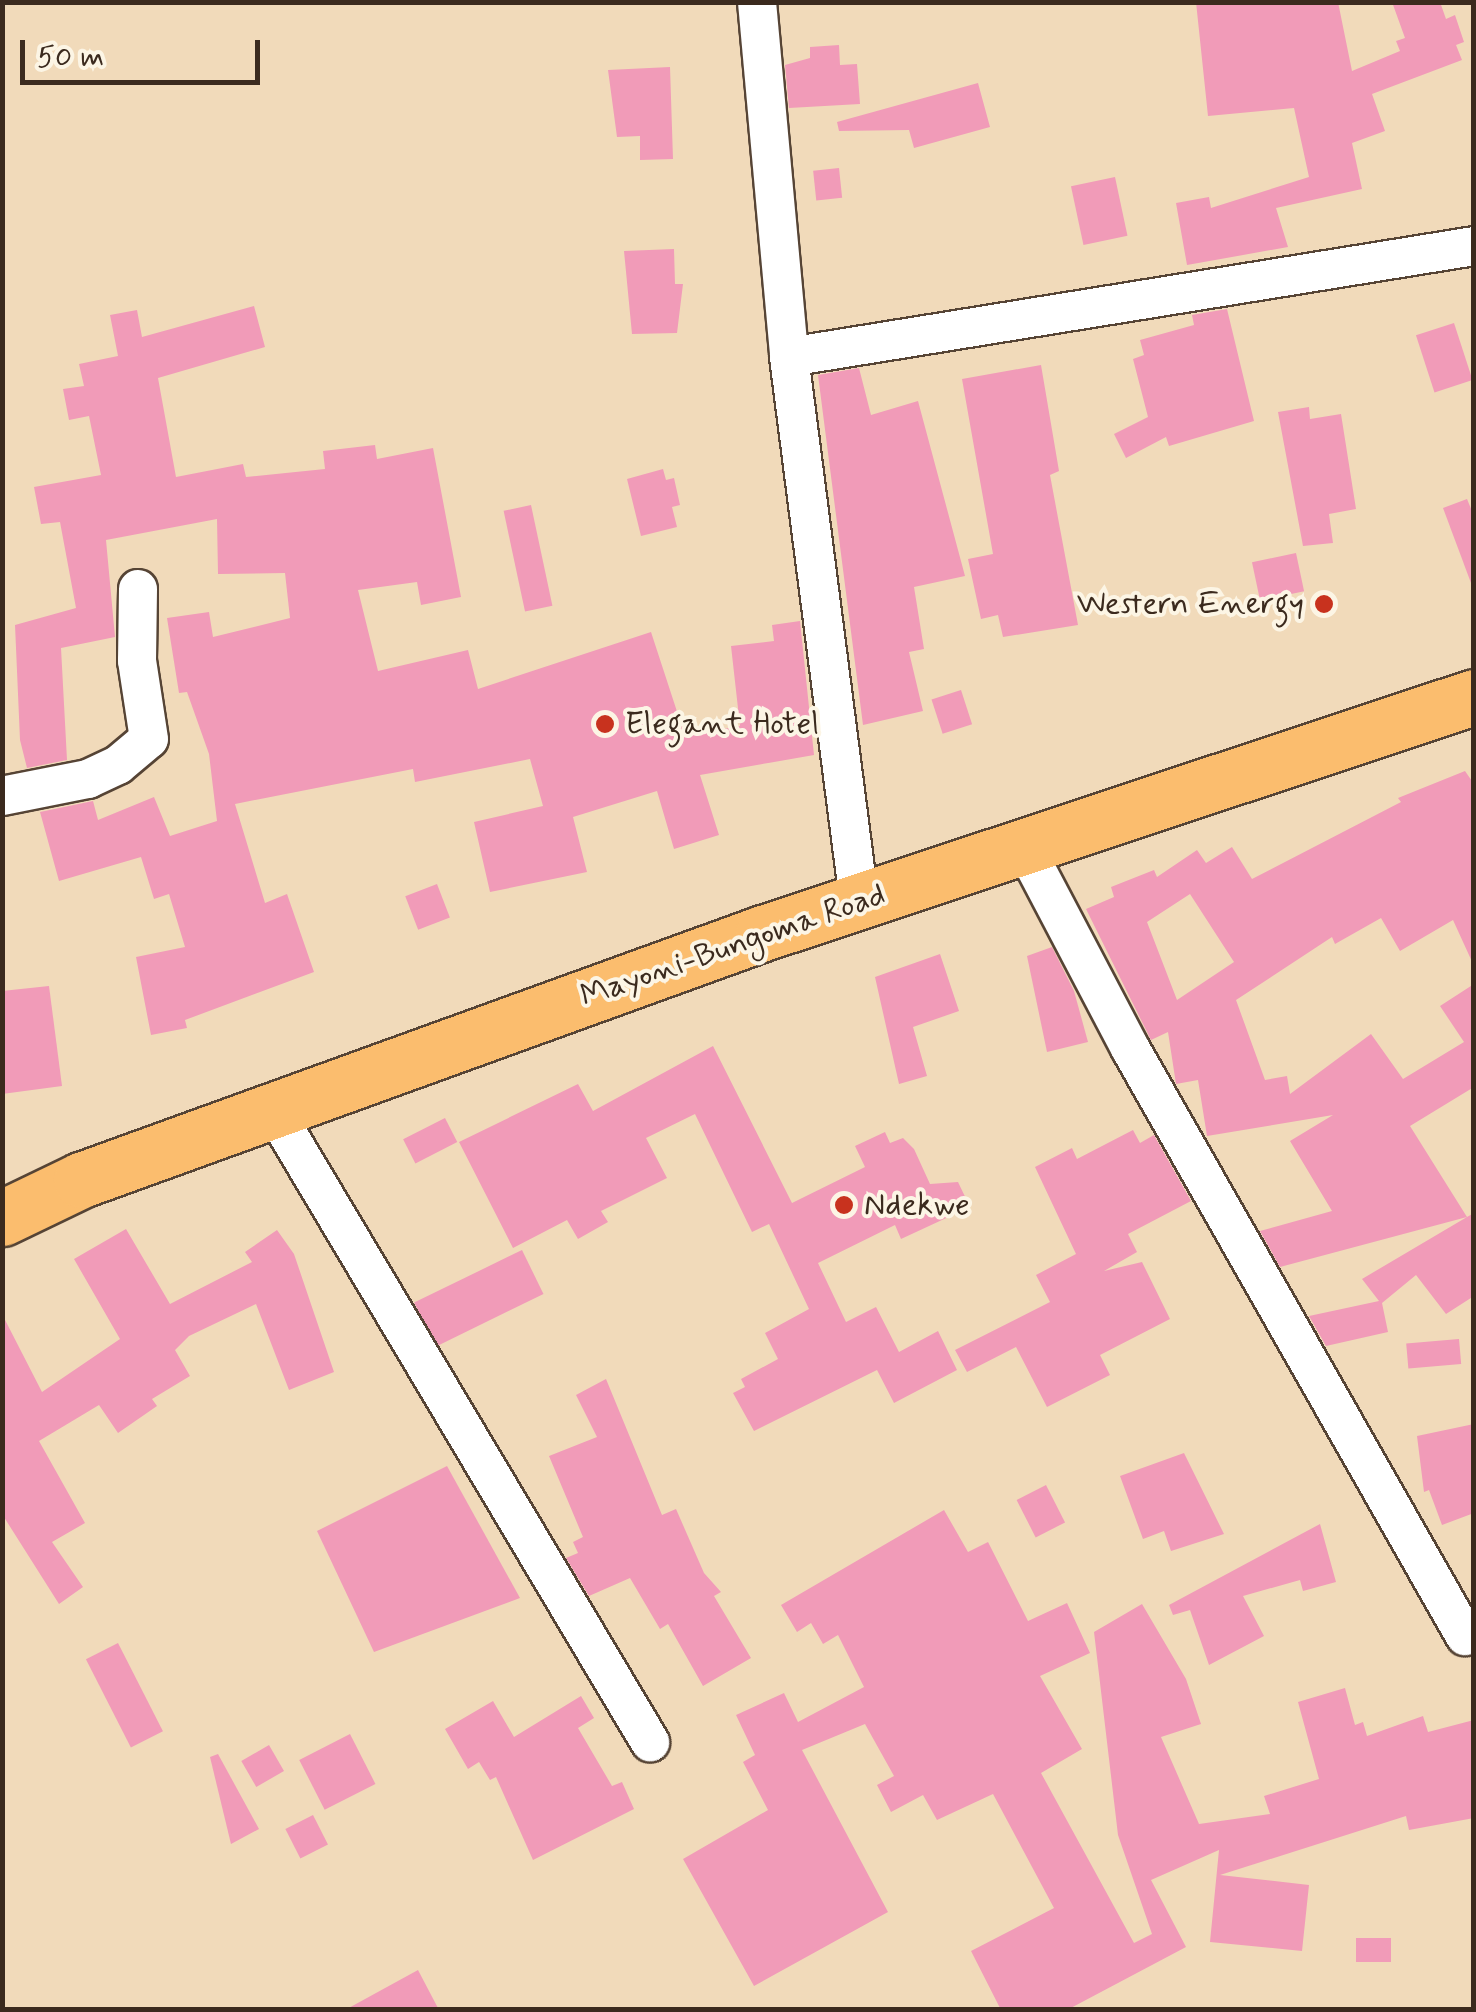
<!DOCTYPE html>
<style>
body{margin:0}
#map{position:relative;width:1476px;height:2012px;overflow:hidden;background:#f1daba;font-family:Mynerve,sans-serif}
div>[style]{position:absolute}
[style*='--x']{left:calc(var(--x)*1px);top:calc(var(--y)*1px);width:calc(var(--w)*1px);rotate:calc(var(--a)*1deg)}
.building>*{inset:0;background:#f19bb8;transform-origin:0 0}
.roads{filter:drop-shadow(2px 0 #564435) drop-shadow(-2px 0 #564435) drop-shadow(0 2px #564435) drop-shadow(0 -2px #564435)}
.street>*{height:38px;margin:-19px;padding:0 19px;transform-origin:19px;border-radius:19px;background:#fff}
.primary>*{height:55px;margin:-27.5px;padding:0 27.5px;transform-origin:27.5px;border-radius:27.5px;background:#fbbd6e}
.dots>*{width:28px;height:28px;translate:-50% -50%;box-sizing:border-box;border:5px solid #fcf5e5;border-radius:50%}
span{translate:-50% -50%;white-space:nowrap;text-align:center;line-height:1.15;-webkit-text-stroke:8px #fcf5e5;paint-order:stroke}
.poi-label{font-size:32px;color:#3b2a1e}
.right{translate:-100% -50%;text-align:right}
.left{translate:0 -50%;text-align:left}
.street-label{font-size:32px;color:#3b2a1e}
.frame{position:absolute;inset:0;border:5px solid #3b2a1e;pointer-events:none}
.scale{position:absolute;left:20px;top:40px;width:240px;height:45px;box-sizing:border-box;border:5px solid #3b2a1e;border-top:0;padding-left:12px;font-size:30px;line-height:35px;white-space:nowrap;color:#3b2a1e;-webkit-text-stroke:8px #fcf5e5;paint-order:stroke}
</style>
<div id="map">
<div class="building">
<div style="clip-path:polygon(1196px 2px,1338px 2px,1352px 71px,1400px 51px,1396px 41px,1405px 38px,1392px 2px,1440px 2px,1446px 19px,1455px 15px,1464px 42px,1456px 45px,1462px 60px,1372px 94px,1385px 131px,1352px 143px,1362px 189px,1276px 208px,1288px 247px,1187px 265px,1176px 203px,1209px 197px,1211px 208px,1309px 177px,1294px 108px,1208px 116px)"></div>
<div style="clip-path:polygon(839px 45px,840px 65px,857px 64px,860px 104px,789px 108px,785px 65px,810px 58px,810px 47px)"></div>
<div style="clip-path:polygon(670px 67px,673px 159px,640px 160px,640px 136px,617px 137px,608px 70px)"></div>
<div style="clip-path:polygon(978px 83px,990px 127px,914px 148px,909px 130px,839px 131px,837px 122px)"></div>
<div style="left:839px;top:168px;width:30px;height:26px;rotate:84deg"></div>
<div style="left:1115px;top:177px;width:60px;height:45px;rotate:78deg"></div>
<div style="clip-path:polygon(674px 249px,675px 284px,683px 284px,677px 333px,632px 334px,624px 251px)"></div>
<div style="clip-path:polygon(254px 306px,265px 347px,158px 378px,176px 477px,243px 464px,246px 477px,325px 469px,323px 451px,375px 445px,377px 459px,433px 448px,461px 597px,421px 605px,417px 582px,358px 590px,378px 671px,468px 650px,478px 689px,651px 632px,685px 736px,740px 726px,731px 646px,774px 641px,772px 625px,800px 621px,814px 755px,700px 775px,719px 835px,674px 849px,657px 791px,573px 817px,587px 872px,490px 892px,474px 822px,543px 806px,530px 759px,415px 782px,413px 769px,235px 804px,265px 903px,287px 894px,314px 972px,185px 1020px,187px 1028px,151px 1035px,136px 957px,185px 947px,169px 894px,154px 899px,141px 857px,59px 881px,40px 812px,93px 801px,98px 820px,154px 797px,170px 836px,217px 821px,209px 754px,187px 692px,179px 693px,167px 618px,209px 612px,213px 637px,290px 618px,285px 573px,218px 574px,217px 519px,106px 540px,115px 637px,61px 648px,67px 760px,27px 768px,20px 740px,15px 625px,76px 608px,60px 522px,41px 524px,34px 487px,101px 475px,89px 416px,69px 420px,63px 389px,84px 386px,79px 364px,118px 356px,110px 315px,137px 310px,142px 337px)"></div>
<div style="clip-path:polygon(1227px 309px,1254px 421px,1169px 446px,1166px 437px,1126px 458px,1114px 434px,1148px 417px,1133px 359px,1144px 355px,1140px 340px,1194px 325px,1192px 315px)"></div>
<div style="left:1454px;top:323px;width:60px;height:40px;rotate:72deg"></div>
<div style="clip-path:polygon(1041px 365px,1059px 471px,1050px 475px,1078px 625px,1003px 637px,998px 615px,981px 619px,968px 559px,993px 554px,962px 379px)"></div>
<div style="clip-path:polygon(859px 368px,871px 415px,918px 401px,965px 576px,914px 587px,924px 649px,909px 652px,923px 711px,863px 725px,818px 375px)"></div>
<div style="clip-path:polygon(1309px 407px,1310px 419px,1341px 414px,1356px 509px,1329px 514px,1333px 543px,1303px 546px,1278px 412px)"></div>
<div style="clip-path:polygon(663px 469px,666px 480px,674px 478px,680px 505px,672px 507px,677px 527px,641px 536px,627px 479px)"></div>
<div style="clip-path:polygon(1467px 499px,1474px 516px,1471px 583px,1443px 508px)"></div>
<div style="left:531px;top:505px;width:103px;height:28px;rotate:78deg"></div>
<div style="left:1296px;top:553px;width:39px;height:45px;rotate:78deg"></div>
<div style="left:961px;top:690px;width:36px;height:31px;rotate:72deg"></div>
<div style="clip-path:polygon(evenodd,1465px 771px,1474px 784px,1474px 966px,1453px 920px,1400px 951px,1381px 918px,1335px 944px,1332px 937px,1236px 1000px,1265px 1080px,1287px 1076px,1290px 1094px,1371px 1034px,1403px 1079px,1464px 1042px,1440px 1006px,1474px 984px,1474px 1087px,1410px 1126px,1467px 1217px,1474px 1213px,1474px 1296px,1446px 1314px,1416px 1275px,1382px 1303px,1388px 1332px,1326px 1346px,1309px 1316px,1379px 1301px,1362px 1279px,1467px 1217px,1280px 1267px,1260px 1231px,1332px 1211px,1290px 1141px,1333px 1115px,1207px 1136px,1198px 1080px,1176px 1084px,1168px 1032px,1151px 1040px,1086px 909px,1114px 897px,1111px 887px,1154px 870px,1157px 877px,1197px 850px,1206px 863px,1232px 847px,1252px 879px,1401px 802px,1398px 798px,1465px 771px,1190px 894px,1234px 962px,1177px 1000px,1147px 922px,1190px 894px)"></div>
<div style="left:437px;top:884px;width:36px;height:34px;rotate:69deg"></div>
<div style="clip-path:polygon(1052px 947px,1074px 991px,1088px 1042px,1047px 1052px,1027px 956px)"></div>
<div style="clip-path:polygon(940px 954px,959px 1011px,913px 1027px,927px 1076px,899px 1084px,875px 977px)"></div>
<div style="clip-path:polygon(49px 986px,62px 1086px,2px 1094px,2px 991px)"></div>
<div style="clip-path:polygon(713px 1046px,792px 1203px,865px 1167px,855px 1146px,885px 1132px,890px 1143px,903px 1138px,914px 1149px,930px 1184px,958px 1182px,970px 1207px,901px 1239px,895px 1225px,818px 1263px,846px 1322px,876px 1307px,899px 1352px,938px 1331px,957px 1370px,894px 1403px,877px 1370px,754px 1431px,733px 1393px,745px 1387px,741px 1379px,778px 1359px,765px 1333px,809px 1309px,769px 1224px,752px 1232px,695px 1114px,646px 1138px,667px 1178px,601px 1211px,608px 1222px,578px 1239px,567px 1220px,513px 1248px,459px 1142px,578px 1084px,593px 1111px)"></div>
<div style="left:445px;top:1118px;width:27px;height:47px;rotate:63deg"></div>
<div style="clip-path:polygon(1133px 1130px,1140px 1143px,1154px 1135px,1191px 1201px,1128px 1234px,1137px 1252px,1104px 1271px,1142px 1262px,1170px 1319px,1100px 1355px,1110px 1375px,1047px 1407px,1016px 1347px,967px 1372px,955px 1350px,1050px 1302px,1036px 1275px,1076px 1254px,1035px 1167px,1072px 1148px,1077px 1159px)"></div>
<div style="clip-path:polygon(126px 1229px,170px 1304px,252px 1262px,245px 1252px,277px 1230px,294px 1254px,334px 1372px,289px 1390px,256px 1304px,189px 1336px,175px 1350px,190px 1376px,152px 1399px,157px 1406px,118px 1433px,99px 1405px,39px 1441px,85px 1523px,52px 1542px,83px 1587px,59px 1604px,2px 1514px,2px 1314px,42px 1392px,120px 1339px,74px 1259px)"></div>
<div style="left:522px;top:1250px;width:49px;height:120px;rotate:64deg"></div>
<div style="left:1459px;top:1339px;width:25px;height:53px;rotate:85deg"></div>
<div style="clip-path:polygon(606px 1379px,662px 1515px,676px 1509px,704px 1573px,721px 1592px,714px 1596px,751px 1658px,703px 1686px,668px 1624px,660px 1629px,630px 1578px,589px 1596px,566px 1558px,578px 1553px,573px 1542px,583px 1537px,549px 1456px,597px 1437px,576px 1395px)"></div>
<div style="clip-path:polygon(1474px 1424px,1474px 1513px,1442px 1525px,1429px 1490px,1424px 1492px,1417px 1436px)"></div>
<div style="clip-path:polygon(1184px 1453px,1224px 1534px,1171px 1551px,1164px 1531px,1143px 1539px,1120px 1476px)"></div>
<div style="clip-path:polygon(447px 1466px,520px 1598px,374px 1652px,317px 1531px)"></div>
<div style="left:1046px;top:1485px;width:42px;height:33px;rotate:63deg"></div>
<div style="clip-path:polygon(944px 1510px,968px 1552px,988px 1542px,1028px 1621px,1067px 1603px,1090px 1653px,1040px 1676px,1082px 1749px,1041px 1773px,1134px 1943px,1152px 1934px,1118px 1835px,1094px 1632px,1142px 1604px,1186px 1679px,1201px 1724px,1161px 1737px,1199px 1824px,1270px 1814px,1264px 1796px,1319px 1779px,1298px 1702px,1345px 1688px,1355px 1725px,1363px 1722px,1367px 1736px,1423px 1716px,1428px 1732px,1474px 1720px,1474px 1818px,1409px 1830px,1406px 1816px,1220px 1875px,1309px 1885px,1302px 1951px,1210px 1942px,1219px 1850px,1151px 1880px,1186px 1947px,1067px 2010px,1001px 2010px,971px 1951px,1054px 1908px,993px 1794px,937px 1820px,923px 1795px,891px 1812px,877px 1785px,894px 1776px,865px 1724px,802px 1750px,888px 1912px,754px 1986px,683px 1859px,768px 1810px,743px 1762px,755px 1755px,736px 1715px,784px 1693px,798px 1722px,864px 1687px,838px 1635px,823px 1644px,811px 1623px,797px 1632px,781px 1605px)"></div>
<div style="clip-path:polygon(1320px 1524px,1336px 1582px,1303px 1591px,1300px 1580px,1243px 1596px,1264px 1636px,1209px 1665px,1190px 1610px,1173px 1615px,1169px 1605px)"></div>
<div style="left:118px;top:1643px;width:99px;height:36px;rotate:63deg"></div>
<div style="clip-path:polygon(581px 1696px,594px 1718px,578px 1728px,612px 1786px,622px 1782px,634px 1809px,533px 1860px,496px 1777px,490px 1780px,479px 1762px,468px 1769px,445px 1729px,493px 1701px,514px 1737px)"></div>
<div style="left:350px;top:1734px;width:56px;height:57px;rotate:63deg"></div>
<div style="left:269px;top:1745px;width:30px;height:32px;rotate:60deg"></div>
<div style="clip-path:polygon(218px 1754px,259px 1829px,231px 1844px,210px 1757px)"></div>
<div style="left:313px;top:1815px;width:33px;height:31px;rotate:63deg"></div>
<div style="left:1356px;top:1938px;width:35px;height:24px"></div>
<div style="clip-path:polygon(418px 1970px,439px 2010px,345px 2010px)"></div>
</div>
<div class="roads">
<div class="street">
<div style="--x:757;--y:2;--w:356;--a:84.8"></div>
<div style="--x:789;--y:357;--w:547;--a:82.65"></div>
<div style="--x:789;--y:357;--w:694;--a:-9.2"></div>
<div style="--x:2;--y:796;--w:88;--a:-11.2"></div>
<div style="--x:88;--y:779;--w:33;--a:-25"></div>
<div style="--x:118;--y:765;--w:40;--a:-40"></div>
<div style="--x:149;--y:739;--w:79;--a:-98.7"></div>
<div style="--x:137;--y:661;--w:72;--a:-89.2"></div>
<div style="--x:1025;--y:848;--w:226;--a:62.3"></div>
<div style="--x:1130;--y:1048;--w:677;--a:60.33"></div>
<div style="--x:274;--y:1111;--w:735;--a:59.21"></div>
</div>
<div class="primary">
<div style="--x:2;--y:1218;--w:88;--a:-25.7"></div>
<div style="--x:81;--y:1180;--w:725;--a:-19.91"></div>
<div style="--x:763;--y:933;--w:749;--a:-18.36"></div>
</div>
</div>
<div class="dots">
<div style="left:1324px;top:604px;background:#c8321e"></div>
<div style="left:605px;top:724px;background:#c8321e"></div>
<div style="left:844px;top:1205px;background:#c8321e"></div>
</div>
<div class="poi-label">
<span class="right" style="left:1304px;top:604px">Western Energy</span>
<span class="left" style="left:625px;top:724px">Elegant Hotel</span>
<span class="left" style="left:864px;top:1205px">Ndekwe</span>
</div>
<div class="street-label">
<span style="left:733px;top:946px;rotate:-19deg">Mayoni-Bungoma Road</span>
</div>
<div class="frame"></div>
<div class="scale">50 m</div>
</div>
